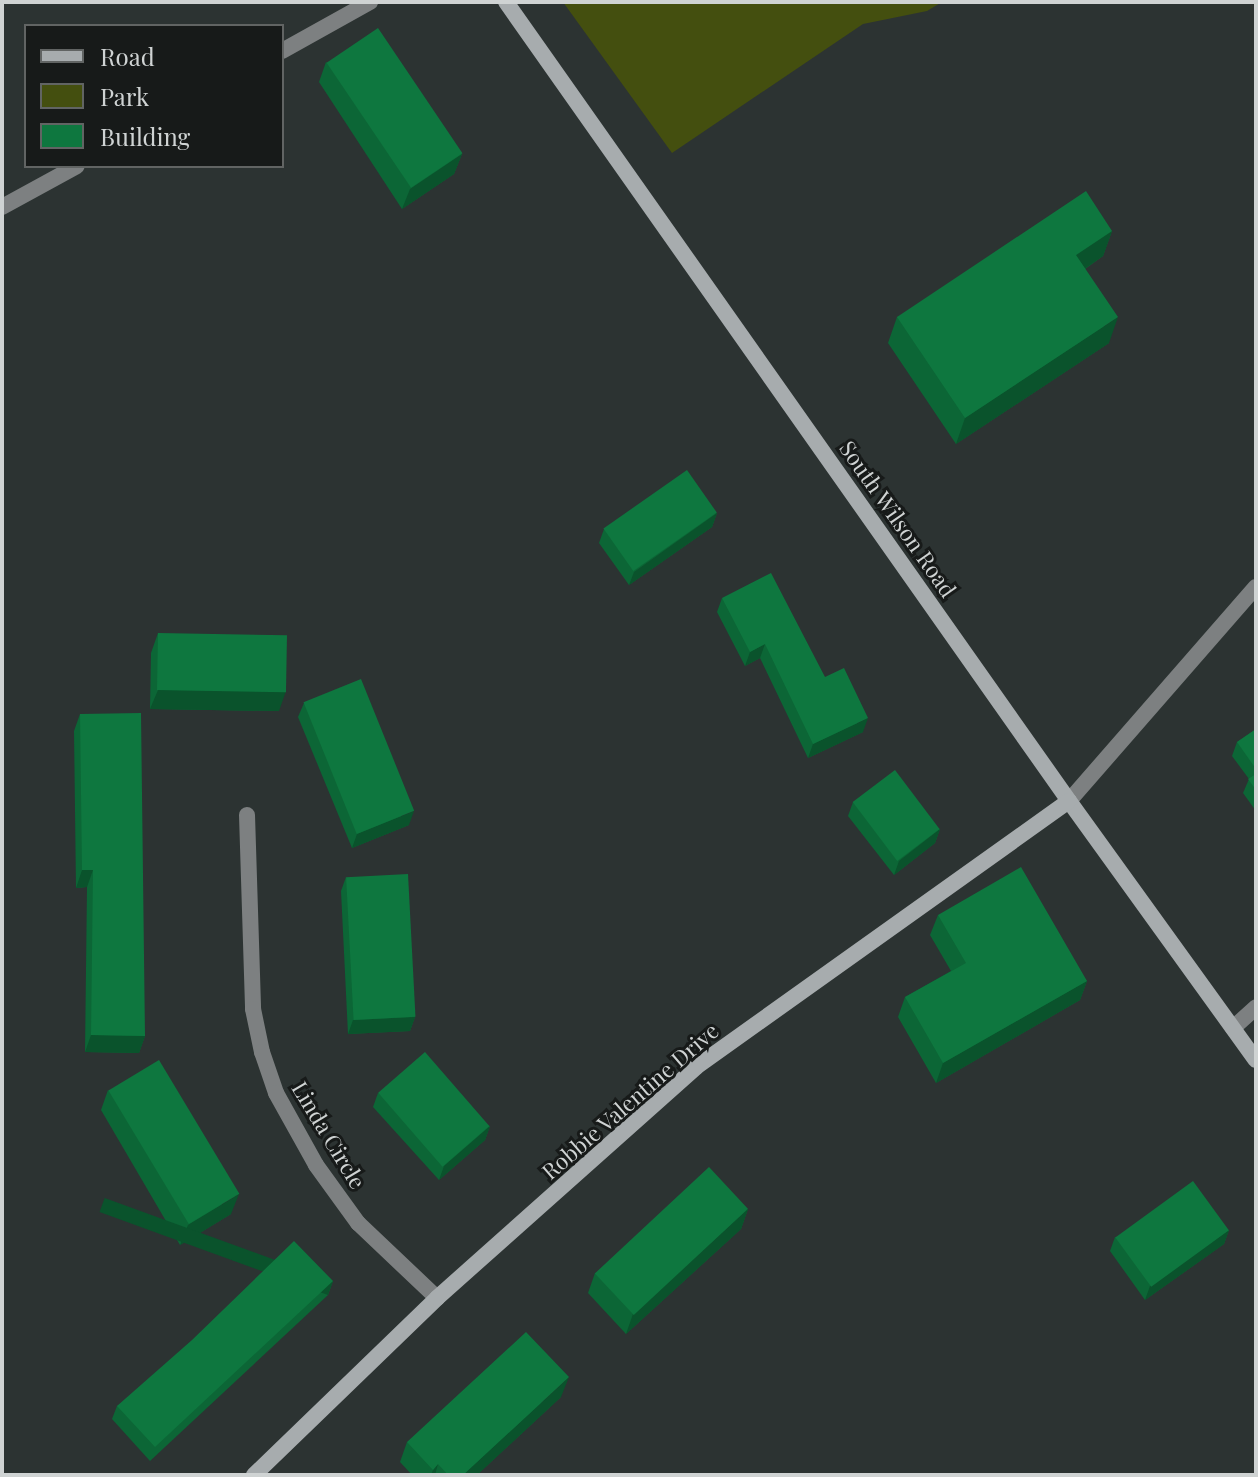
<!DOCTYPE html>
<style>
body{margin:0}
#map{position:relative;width:1258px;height:1477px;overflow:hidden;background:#2c3332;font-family:"Playfair Display",serif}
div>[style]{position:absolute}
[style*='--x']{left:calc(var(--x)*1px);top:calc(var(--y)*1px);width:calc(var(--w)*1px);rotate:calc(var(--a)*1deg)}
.green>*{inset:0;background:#444f0f}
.lane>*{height:16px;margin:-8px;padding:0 8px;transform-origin:8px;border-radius:8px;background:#7d8081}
.street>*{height:16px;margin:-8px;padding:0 8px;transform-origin:8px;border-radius:8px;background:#7d8081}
.secondary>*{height:16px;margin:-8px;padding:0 8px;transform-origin:8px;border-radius:8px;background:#a7acae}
.wall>*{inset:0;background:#0c6636}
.shaded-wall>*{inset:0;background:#0a532c;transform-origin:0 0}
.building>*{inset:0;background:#0e773f;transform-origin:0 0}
span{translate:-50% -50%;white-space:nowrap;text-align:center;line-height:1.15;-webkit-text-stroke:6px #171a19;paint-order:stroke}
.street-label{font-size:22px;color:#cfd3d3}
.frame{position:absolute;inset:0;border:4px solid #cfd3d3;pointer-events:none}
.legend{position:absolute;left:24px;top:24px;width:260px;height:144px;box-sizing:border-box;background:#171a19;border:2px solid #616463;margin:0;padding:10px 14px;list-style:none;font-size:24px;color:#cfd3d3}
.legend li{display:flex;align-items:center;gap:16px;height:40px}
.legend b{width:40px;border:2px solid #616463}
</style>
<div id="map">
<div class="green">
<div style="clip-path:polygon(563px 2px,942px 2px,927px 11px,863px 24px,672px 153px)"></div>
</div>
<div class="lane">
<div style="--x:282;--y:51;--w:101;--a:-29.1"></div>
<div style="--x:2;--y:207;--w:85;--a:-28.7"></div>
<div style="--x:1069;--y:801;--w:284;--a:-48.9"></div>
<div style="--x:1233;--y:1028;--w:31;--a:-42"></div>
</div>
<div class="street">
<div style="--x:247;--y:815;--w:194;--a:88.2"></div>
<div style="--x:253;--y:1009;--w:44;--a:78.2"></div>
<div style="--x:262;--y:1052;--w:43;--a:71.1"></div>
<div style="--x:276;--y:1093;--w:82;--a:60.9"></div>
<div style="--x:316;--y:1165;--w:72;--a:54.1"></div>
<div style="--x:358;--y:1223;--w:109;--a:43.5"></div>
</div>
<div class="secondary">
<div style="--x:506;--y:2;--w:977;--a:54.83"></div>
<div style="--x:1069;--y:801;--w:319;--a:54.2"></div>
<div style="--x:254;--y:1475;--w:255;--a:-44"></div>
<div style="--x:437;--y:1298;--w:347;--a:-41.7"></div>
<div style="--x:696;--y:1067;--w:458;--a:-35.5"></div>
</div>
<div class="wall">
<div style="clip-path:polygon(326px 62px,462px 154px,454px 174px,402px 209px,319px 82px)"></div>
<div style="clip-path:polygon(1112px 231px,1103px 256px,1085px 269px,1109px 343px,956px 444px,888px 343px,897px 317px)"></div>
<div style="clip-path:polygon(717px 513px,712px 527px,629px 585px,599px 543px,604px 529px)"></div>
<div style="clip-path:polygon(722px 598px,825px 677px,863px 732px,808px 758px,760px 658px,745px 666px,717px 612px)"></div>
<div style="clip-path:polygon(158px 633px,279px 711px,150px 709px,151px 653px)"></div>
<div style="clip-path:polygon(304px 703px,409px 825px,352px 848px,298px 717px)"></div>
<div style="clip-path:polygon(80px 714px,145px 1036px,139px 1053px,85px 1052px,87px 887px,76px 888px,74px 731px)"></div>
<div style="clip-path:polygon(1256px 729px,1256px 811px,1243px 793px,1249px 779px,1232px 756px,1237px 742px)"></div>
<div style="clip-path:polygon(853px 802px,940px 829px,935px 843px,894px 875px,848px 816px)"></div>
<div style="clip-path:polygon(346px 877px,415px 1017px,410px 1031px,348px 1034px,341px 891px)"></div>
<div style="clip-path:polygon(938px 915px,1087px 981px,1080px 1000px,936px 1083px,898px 1017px,905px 997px,951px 971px,930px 935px)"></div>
<div style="clip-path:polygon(108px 1090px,231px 1214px,180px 1245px,101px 1110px)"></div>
<div style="clip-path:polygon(378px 1093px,490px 1126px,485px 1140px,439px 1180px,373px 1107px)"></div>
<div style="clip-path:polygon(748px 1209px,741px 1229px,626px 1334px,588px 1293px,595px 1273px)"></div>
<div style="clip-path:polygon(1229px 1230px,1224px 1244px,1145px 1300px,1110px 1251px,1115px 1237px)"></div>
<div style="clip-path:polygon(333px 1281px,328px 1295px,150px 1461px,112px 1419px,117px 1406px)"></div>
<div style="clip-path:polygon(561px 1397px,477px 1475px,412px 1475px,400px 1462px,407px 1442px)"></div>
</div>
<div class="shaded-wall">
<div style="clip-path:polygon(462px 154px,454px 174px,402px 209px,410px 189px)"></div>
<div style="clip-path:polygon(1112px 231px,1103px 256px,1067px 281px,1076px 255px)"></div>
<div style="clip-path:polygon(1118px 317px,1109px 343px,956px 444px,965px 418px)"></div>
<div style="clip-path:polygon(717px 513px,712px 527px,629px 585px,634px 572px)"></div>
<div style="clip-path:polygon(765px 644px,760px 658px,745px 666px,750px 652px)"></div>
<div style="clip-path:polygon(158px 690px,286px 691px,279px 711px,150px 709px)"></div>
<div style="clip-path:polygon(868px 718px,863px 732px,808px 758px,813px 744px)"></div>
<div style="clip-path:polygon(414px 811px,409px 825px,352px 848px,357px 834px)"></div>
<div style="clip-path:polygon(940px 829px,935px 843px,894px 875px,899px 861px)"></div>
<div style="clip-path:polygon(82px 870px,93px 870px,87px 887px,76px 888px)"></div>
<div style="clip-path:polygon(1087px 981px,1080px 1000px,936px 1083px,943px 1063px)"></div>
<div style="clip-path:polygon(415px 1017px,410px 1031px,348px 1034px,353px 1020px)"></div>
<div style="clip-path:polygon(91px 1035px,145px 1036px,139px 1053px,85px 1052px)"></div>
<div style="clip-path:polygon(490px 1126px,485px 1140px,439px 1180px,444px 1166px)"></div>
<div style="clip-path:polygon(239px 1194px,231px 1214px,180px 1245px,188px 1225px)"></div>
<div style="clip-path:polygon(748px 1209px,741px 1229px,626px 1334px,633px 1314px)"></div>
<div style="clip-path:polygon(1229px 1230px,1224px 1244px,1145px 1300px,1150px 1286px)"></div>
<div style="left:333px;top:1281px;width:15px;height:243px;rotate:110deg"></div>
<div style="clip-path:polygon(569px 1377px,561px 1397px,477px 1475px,463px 1475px)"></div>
<div style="clip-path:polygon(438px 1464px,435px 1475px,431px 1475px,433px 1470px)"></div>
</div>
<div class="building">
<div style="left:378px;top:28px;width:151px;height:62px;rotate:56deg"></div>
<div style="clip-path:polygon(1086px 191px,1112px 231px,1076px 255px,1118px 317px,965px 418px,897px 317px)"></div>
<div style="left:687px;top:470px;width:52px;height:102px;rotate:55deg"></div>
<div style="clip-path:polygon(771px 573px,825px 677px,844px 668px,868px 718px,813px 744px,765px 644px,750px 652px,722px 598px)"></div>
<div style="left:158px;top:633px;width:129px;height:57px;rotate:1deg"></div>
<div style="left:361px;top:679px;width:142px;height:62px;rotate:68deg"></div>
<div style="clip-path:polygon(141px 713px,145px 1036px,91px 1035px,93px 870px,82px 870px,80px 714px)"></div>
<div style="clip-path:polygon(1256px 729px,1256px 769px,1237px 742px)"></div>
<div style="left:895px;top:770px;width:74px;height:53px;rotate:53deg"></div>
<div style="clip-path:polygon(1256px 774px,1256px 790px,1248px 779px)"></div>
<div style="clip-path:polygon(1021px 867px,1087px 981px,943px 1063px,905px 997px,966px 963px,938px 915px)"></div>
<div style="left:408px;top:874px;width:143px;height:62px;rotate:87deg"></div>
<div style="left:425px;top:1052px;width:98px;height:62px;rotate:49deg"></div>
<div style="left:159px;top:1060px;width:156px;height:59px;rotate:59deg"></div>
<div style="left:709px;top:1167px;width:57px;height:156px;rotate:47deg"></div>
<div style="left:1193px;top:1181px;width:61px;height:96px;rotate:54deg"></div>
<div style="clip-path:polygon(294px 1241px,333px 1281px,155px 1447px,117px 1406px,192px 1340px)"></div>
<div style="clip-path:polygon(526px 1332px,569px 1377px,463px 1475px,448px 1475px,438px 1464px,433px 1470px,407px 1442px)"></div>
</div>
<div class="street-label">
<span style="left:898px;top:519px;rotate:55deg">South Wilson Road</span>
<span style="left:630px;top:1101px;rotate:-41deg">Robbie Valentine Drive</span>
<span style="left:329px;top:1135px;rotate:59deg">Linda Circle</span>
</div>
<div class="frame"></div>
<ul class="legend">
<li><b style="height:10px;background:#a7acae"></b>Road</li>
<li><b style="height:22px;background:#444f0f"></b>Park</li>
<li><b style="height:22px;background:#0e773f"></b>Building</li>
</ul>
</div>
